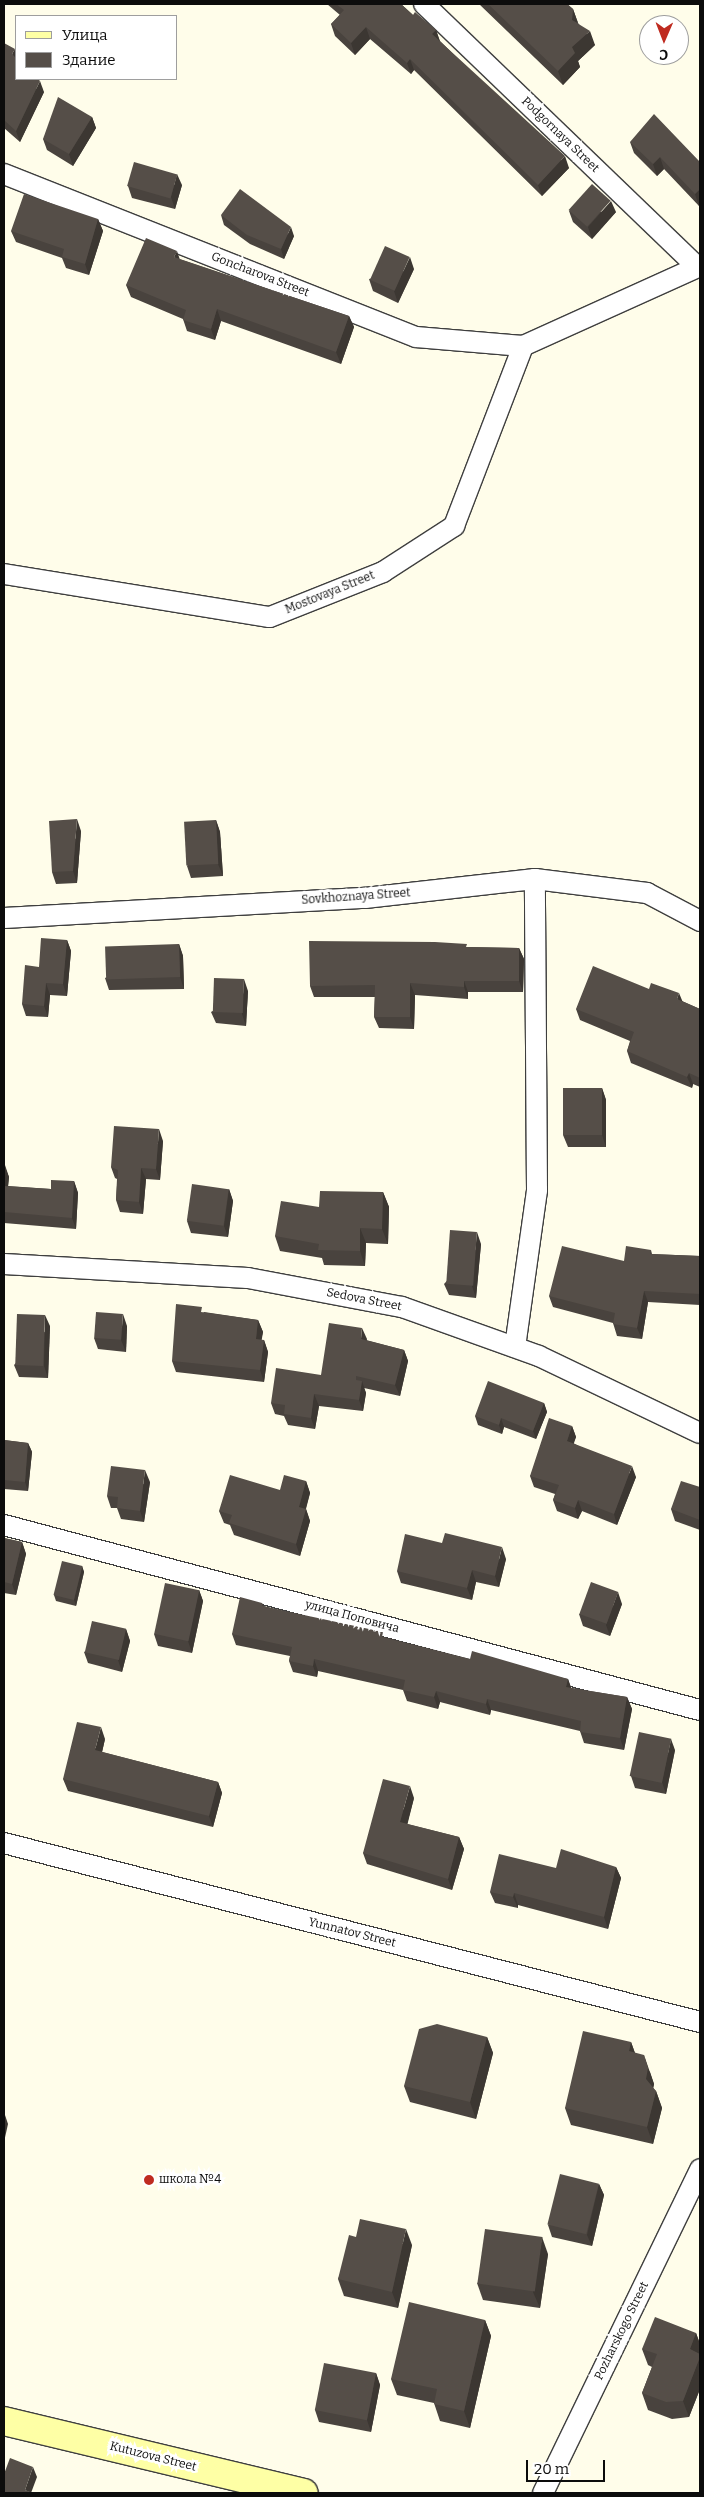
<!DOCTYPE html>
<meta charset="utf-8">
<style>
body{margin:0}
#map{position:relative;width:704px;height:2497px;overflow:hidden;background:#fffdea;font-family:Bitter,serif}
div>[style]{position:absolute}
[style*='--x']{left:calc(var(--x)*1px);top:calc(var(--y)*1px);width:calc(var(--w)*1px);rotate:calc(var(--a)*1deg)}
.roads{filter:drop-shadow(1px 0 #3f3f3f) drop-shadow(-1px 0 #3f3f3f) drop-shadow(0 1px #3f3f3f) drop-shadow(0 -1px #3f3f3f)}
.minor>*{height:20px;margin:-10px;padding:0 10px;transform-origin:10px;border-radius:10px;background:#fff}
.secondary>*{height:28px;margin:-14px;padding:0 14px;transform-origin:14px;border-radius:14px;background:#feffa5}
.wall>*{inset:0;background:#49433e}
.shaded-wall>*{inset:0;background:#3c3732}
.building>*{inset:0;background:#554e48;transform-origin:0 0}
.dots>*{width:14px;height:14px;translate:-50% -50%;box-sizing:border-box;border:2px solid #fff;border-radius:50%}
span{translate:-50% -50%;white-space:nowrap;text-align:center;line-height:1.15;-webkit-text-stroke:5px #fff;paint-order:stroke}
.street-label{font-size:12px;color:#0c0c0c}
.poi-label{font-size:12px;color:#0c0c0c}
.left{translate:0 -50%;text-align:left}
.frame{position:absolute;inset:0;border:5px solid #0c0c0c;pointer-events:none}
.legend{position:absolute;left:15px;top:15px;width:162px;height:65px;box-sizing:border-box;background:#fff;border:1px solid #9e9e9e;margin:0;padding:6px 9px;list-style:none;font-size:15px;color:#0c0c0c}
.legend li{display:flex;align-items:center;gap:10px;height:25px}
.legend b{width:25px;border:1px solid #9e9e9e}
.north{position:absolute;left:639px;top:15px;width:50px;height:50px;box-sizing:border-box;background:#fff;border:1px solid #9e9e9e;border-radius:50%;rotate:181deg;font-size:14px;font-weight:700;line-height:20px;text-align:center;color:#0c0c0c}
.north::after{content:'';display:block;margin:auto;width:18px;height:22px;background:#bf2b20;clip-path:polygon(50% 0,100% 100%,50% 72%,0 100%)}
.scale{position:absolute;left:526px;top:2460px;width:79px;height:22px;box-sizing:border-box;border:2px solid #0c0c0c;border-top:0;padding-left:6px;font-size:15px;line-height:18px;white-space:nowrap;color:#0c0c0c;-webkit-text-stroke:4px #fff;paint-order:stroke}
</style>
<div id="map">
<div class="roads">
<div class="minor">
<div style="--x:424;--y:4;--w:378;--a:43.9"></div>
<div style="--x:4;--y:174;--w:443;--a:21.6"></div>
<div style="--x:416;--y:337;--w:107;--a:4.8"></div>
<div style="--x:523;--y:346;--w:194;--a:-24.3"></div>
<div style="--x:4;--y:574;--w:269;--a:9.2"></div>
<div style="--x:270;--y:617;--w:122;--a:-21.7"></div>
<div style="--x:383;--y:572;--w:85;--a:-32.9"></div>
<div style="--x:454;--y:526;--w:193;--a:-69"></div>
<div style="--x:4;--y:918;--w:362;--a:-3.2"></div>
<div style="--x:365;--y:898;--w:171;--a:-6.4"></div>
<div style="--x:535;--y:879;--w:113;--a:7.1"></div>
<div style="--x:647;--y:893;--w:60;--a:27.8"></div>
<div style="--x:4;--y:1264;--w:244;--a:3.3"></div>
<div style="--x:248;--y:1278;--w:157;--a:10.7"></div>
<div style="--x:402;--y:1307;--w:145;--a:19.7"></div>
<div style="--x:539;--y:1356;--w:178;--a:25.6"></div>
<div style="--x:515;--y:1347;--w:159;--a:-82"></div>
<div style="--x:537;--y:1190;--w:311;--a:-90.4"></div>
<div style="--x:4;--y:1525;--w:720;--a:14.89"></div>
<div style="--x:4;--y:1843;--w:719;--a:14.42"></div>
<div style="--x:543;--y:2493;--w:360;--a:-64.1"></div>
</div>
<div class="secondary">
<div style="--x:4;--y:2421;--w:308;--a:13.5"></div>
</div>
</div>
<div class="wall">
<div style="clip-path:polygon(327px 4px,401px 4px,413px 15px,436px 30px,440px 41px,569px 168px,542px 196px,414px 70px,411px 74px,370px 39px,355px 55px,335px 36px,331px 24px,340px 15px)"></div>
<div style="clip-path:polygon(479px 4px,567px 4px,573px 9px,578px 23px,595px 45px,578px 61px,580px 67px,563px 85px)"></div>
<div style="clip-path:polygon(4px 43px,16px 79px,44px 92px,20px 142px,4px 128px)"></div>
<div style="clip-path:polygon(92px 117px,96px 128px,73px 166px,47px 150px,43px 139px)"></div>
<div style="clip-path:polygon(630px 142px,700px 162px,700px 205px,699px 206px,664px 169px,657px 176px,634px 153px)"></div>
<div style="clip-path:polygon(182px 185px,175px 209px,132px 198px,128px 186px)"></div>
<div style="clip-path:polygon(569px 211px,616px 212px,592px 239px,573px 222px)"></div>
<div style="clip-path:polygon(221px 215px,294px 236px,284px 259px,250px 244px,224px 225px)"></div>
<div style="clip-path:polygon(98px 219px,103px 231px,89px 275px,66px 268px,62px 258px,16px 242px,11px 231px)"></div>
<div style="clip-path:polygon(179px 259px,349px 316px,354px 327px,341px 364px,221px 321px,215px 340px,187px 331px,183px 319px,131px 297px,126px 285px)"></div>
<div style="clip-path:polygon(414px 269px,398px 303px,373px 291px,369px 279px)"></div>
<div style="clip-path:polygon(216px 820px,220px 832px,223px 876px,191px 878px,187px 866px)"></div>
<div style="clip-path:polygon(81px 831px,77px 883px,56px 884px,52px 872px)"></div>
<div style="clip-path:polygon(67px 940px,71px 951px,67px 996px,50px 995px,48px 1017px,26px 1016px,22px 1004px,39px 967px)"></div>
<div style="clip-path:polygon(179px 944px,183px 956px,184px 989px,109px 990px,105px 978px)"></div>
<div style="clip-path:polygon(468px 947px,519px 948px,524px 959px,523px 992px,468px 992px,468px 999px,415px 995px,414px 1029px,379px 1028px,374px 1017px,375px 997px,314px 997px,310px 986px)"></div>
<div style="clip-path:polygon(649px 989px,682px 1001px,700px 1009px,700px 1087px,693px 1084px,692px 1088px,631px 1063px,627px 1051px,630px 1041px,580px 1020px,576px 1009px)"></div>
<div style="clip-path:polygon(248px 991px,246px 1026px,216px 1023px,211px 1012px)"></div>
<div style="clip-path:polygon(602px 1088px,606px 1100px,606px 1147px,568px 1147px,563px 1135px)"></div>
<div style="clip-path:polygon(163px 1141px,160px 1180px,146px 1179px,143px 1214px,120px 1212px,116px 1200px,117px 1179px,115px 1178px,111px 1167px)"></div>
<div style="clip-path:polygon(4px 1165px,9px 1177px,8px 1186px,51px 1189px,74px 1181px,78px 1193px,76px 1229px,4px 1223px)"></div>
<div style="clip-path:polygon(229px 1189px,233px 1201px,228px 1237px,191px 1233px,187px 1221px)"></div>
<div style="clip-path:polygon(383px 1192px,389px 1207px,388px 1244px,366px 1243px,365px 1266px,324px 1265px,322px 1258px,280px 1251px,275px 1236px,319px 1207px)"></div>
<div style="clip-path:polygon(481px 1244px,476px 1298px,449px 1295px,444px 1284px)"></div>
<div style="clip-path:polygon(651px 1250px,652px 1254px,700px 1256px,700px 1305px,648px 1302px,642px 1339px,617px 1336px,613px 1323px,553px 1307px,549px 1296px)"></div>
<div style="clip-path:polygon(204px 1312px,258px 1320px,263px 1332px,261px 1340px,264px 1340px,268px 1352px,264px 1382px,176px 1372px,172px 1361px)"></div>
<div style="clip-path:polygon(50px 1326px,48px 1378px,19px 1377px,14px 1365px)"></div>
<div style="clip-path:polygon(127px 1326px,126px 1352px,98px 1349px,94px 1338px)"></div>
<div style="clip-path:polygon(367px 1339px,366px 1340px,404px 1350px,408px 1361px,400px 1396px,364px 1388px,366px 1393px,363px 1411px,319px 1406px,315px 1429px,288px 1425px,284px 1416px,275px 1414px,271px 1403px,321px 1375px)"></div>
<div style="clip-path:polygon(544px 1403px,547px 1412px,536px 1439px,504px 1427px,502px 1434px,478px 1425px,475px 1416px)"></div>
<div style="clip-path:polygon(572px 1426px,576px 1437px,573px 1443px,636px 1477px,617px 1525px,582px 1511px,578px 1519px,557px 1511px,553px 1500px,555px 1494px,534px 1487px,530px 1476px)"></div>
<div style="clip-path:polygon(4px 1440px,28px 1443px,32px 1452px,28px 1491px,4px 1489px)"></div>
<div style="clip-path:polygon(306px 1481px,310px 1493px,306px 1509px,310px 1521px,300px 1556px,234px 1535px,230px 1525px,224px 1523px,219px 1511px)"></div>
<div style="clip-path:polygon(150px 1482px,144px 1522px,121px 1519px,117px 1508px,111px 1508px,107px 1496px)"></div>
<div style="clip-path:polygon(700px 1487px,700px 1530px,675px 1521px,671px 1509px)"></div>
<div style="clip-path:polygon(4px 1538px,22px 1542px,26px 1554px,16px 1595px,4px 1593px)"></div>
<div style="clip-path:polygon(506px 1559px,499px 1587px,476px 1582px,472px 1600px,401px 1583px,397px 1571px)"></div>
<div style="clip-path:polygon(82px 1566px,84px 1572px,76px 1606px,56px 1601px,54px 1595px)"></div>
<div style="clip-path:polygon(199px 1590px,203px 1601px,192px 1653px,158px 1646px,154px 1634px)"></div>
<div style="clip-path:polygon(262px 1603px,264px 1606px,470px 1659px,568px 1679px,571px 1688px,627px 1697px,632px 1709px,624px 1750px,584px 1743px,580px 1731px,491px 1710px,490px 1715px,440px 1702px,438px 1709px,407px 1701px,403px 1690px,318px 1671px,317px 1677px,293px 1672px,289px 1661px,290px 1656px,236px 1645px,232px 1634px)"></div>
<div style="clip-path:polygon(622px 1604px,610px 1636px,583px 1626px,579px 1614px)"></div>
<div style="clip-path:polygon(126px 1629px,130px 1641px,122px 1672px,88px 1663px,84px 1652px)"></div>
<div style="clip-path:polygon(105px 1739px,102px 1752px,218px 1782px,222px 1793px,213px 1827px,68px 1791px,63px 1779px)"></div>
<div style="clip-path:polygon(675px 1750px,666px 1794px,635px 1788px,631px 1776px)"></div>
<div style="clip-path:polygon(414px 1798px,407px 1824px,459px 1837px,464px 1849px,452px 1890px,367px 1864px,363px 1853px)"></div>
<div style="clip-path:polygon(616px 1867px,621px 1878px,608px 1929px,518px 1905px,518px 1908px,495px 1903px,490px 1892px)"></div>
<div style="clip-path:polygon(487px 2037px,493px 2053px,476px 2119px,410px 2102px,404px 2086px)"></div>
<div style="clip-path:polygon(631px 2042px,635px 2053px,650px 2072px,654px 2084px,653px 2088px,656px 2091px,662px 2108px,653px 2144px,571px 2125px,565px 2108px)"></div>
<div style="clip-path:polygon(599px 2184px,604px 2195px,592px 2246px,552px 2237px,548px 2225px)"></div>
<div style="clip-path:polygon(356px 2237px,412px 2245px,398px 2308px,344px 2296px,338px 2279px)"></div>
<div style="clip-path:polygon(548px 2254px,540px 2308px,483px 2300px,477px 2283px)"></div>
<div style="clip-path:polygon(485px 2320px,491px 2336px,470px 2428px,440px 2421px,434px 2403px,397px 2395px,391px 2379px)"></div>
<div style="clip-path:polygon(696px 2333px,700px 2344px,700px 2389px,689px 2417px,672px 2419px,648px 2410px,642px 2393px,652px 2367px,648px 2365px,642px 2349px)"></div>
<div style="clip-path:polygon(376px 2373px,380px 2385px,371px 2432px,319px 2422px,315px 2410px)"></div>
</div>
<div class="shaded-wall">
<div style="clip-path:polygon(573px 9px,578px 23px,572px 20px)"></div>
<div style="clip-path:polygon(366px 27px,370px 39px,355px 55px,351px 43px)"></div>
<div style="clip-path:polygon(436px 30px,440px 42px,432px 34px)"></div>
<div style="clip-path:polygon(590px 31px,595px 45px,578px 61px,580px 67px,563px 85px,558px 71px,572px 47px)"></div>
<div style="clip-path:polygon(15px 49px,16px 53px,16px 66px,12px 54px)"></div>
<div style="clip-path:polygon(410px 59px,414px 70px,411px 74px,407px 63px)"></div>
<div style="clip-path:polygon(40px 81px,44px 92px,20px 142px,16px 131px)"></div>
<div style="clip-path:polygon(92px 117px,96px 128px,73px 166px,69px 154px)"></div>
<div style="clip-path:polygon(565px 156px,569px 168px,542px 196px,538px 185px)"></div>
<div style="clip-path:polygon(660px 157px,664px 169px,657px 176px,653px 164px)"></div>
<div style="clip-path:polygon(177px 174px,182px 185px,175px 209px,171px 197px)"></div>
<div style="clip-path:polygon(700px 189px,700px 205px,699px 206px,695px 194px)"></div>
<div style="clip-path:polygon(611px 201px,616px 212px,592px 239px,588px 227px)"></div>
<div style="clip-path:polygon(98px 219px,103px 231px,89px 275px,85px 264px)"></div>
<div style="clip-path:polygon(291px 227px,294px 236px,284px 259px,281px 249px)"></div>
<div style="clip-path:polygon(177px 251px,181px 263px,174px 257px)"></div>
<div style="clip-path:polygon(410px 257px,414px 269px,398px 303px,394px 291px)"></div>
<div style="clip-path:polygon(217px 309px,221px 321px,215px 340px,211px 329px)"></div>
<div style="clip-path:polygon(349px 316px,354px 327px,341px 364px,336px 352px)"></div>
<div style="clip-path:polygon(77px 819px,81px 831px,77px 883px,73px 871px)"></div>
<div style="clip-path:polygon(216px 820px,220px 832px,223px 876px,218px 864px)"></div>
<div style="clip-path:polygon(67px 940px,71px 951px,67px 996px,63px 984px)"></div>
<div style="clip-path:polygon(179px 944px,183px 956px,184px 989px,180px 977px)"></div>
<div style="clip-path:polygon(519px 948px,524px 959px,523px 992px,519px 981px)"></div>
<div style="clip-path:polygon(244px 979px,248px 991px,246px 1026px,242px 1014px)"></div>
<div style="clip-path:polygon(464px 981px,468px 992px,468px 999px,464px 987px)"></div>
<div style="clip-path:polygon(46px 983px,50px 995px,48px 1017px,44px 1006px)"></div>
<div style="clip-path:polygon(410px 983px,415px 995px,414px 1029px,410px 1017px)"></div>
<div style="clip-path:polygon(679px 993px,684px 1005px,677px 999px)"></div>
<div style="clip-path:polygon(689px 1073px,693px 1084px,692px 1088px,687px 1077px)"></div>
<div style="clip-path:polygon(602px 1088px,606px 1100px,606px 1147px,602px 1135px)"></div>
<div style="clip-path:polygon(159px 1129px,163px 1141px,160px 1180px,156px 1169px)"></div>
<div style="clip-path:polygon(5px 1165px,9px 1177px,7px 1197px,4px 1189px,4px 1175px)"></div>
<div style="clip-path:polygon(141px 1168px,146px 1179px,143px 1214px,139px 1202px)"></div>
<div style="clip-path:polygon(74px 1181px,78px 1193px,76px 1229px,72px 1218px)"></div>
<div style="clip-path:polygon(229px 1189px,233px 1201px,228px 1237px,224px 1226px)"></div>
<div style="clip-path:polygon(383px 1192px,389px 1207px,388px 1244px,382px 1229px)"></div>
<div style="clip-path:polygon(360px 1228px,366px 1243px,365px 1266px,360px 1251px)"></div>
<div style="clip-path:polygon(477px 1232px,481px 1244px,476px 1298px,472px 1286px)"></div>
<div style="clip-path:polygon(644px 1291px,648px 1302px,642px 1339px,637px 1328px)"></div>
<div style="clip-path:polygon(123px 1314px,127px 1326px,126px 1352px,121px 1340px)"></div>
<div style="clip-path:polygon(45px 1315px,50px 1326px,48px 1378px,44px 1366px)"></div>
<div style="clip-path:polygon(258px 1320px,263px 1332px,260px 1350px,256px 1339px)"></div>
<div style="clip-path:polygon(362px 1328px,367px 1339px,365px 1350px,361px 1339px)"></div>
<div style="clip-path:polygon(264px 1340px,268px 1352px,264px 1382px,260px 1370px)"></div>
<div style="clip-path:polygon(404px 1350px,408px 1361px,400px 1396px,395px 1385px)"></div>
<div style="clip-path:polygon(362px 1381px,366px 1393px,363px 1411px,359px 1400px)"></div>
<div style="clip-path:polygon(314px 1394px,319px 1406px,315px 1429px,311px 1418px)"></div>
<div style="clip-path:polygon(544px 1403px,547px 1412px,536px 1439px,533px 1431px)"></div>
<div style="clip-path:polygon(501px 1418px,504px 1427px,502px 1434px,499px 1425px)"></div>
<div style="clip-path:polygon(572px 1426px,576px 1437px,571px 1452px,567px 1441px)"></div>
<div style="clip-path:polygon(28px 1443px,32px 1452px,28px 1491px,25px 1482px)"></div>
<div style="clip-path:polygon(632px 1466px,636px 1477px,617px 1525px,614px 1514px)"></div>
<div style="clip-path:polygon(145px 1470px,150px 1482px,144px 1522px,140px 1511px)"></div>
<div style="clip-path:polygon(306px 1481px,310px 1493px,303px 1518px,299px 1507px)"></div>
<div style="clip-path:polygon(578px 1500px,582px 1511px,578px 1519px,575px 1508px)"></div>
<div style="clip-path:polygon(306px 1509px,310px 1521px,300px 1556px,296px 1544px)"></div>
<div style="clip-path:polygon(22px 1542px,26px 1554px,16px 1595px,12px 1584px)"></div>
<div style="clip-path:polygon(502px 1547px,506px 1559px,499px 1587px,495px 1576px)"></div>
<div style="clip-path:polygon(82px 1566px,84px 1572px,76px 1606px,74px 1600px)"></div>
<div style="clip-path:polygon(472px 1570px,476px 1582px,472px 1600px,467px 1588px)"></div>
<div style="clip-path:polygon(199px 1590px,203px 1601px,192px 1653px,188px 1641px)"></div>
<div style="clip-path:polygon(618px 1592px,622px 1604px,610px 1636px,606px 1625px)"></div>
<div style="clip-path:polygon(126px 1629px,130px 1641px,122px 1672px,118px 1660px)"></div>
<div style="clip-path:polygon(314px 1659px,318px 1671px,317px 1677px,313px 1666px)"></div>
<div style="clip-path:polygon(568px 1679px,572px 1690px,566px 1687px)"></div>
<div style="clip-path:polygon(436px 1691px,440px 1702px,438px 1709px,434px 1697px)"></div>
<div style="clip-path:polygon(627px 1697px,632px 1709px,624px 1750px,620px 1738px)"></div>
<div style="clip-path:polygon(487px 1699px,491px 1710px,490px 1715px,486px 1704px)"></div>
<div style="clip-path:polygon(101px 1727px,105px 1739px,100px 1761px,95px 1750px)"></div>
<div style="clip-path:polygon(671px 1739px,675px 1750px,666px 1794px,662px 1782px)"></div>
<div style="clip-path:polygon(218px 1782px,222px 1793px,213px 1827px,209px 1816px)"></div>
<div style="clip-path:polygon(410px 1786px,414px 1798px,405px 1834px,400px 1822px)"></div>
<div style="clip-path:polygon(459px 1837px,464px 1849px,452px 1890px,448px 1879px)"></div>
<div style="clip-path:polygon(616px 1867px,621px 1878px,608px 1929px,604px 1917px)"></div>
<div style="clip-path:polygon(514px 1893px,518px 1905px,518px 1908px,513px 1897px)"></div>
<div style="clip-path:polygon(487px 2037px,493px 2053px,476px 2119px,470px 2102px)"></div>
<div style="clip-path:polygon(631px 2042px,637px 2059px,629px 2051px)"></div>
<div style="clip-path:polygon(644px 2055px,654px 2084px,652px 2095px,646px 2079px)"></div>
<div style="clip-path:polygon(656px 2091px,662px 2108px,653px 2144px,647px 2127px)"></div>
<div style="clip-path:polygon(4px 2112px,8px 2124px,4px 2142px)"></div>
<div style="clip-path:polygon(599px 2184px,604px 2195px,592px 2246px,587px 2235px)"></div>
<div style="clip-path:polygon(406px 2229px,412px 2245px,398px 2308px,392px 2292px)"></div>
<div style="clip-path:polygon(542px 2237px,548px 2254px,540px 2308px,533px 2292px)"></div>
<div style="clip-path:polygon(485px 2320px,491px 2336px,470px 2428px,464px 2411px)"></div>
<div style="clip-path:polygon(696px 2333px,700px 2344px,700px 2355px,690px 2349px)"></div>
<div style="clip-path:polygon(700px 2357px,700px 2389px,689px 2417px,683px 2401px)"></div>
<div style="clip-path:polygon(376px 2373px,380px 2385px,371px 2432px,367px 2420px)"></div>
<div style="clip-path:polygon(33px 2467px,37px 2477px,31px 2493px,25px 2490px)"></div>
</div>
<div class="building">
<div style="clip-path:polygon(336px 4px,401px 4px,413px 15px,415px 12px,436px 30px,432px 34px,565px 156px,538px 185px,410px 59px,407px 63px,366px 27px,351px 43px,331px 24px,344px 10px)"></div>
<div style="clip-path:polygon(488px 4px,567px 4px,573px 9px,572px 20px,590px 31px,572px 47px,575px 53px,558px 71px)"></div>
<div style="clip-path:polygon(4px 43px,15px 49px,12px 54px,16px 58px,16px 79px,38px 79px,40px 81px,16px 131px,4px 120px)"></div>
<div style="clip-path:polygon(58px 97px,92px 117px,69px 154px,43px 139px)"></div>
<div style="clip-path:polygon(654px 114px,700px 162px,700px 189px,695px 194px,660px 157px,653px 164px,630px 142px)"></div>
<div style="left:134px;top:162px;width:45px;height:25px;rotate:16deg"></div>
<div style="left:592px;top:184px;width:25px;height:35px;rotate:42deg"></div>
<div style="clip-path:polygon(240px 189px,291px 227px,281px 249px,247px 235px,221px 215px)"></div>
<div style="clip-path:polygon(24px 194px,98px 219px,85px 264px,62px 257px,64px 249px,11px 231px)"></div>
<div style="clip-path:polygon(146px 238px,177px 251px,174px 257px,349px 316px,336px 352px,217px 309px,211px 329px,183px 320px,186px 310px,126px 285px)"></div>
<div style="left:385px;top:246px;width:27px;height:37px;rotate:24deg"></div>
<div style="clip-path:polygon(77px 819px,73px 871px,52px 872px,49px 821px)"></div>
<div style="left:216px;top:820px;width:44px;height:32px;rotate:87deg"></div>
<div style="clip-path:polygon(41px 938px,67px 940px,63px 984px,46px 983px,44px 1006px,22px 1004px,25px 965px,39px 967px)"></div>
<div style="clip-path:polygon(309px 941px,435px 942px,467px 944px,466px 947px,519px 948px,519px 981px,464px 981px,464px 987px,410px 983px,410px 1017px,374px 1017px,375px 985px,310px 986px)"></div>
<div style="left:179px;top:944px;width:33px;height:74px;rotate:88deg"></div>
<div style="clip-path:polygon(593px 966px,649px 989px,651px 983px,679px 993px,677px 999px,700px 1009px,700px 1078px,689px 1073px,687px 1077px,627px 1051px,634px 1032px,576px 1009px)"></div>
<div style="left:214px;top:978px;width:30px;height:34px;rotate:2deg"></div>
<div style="left:602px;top:1088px;width:47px;height:39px;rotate:90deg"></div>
<div style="clip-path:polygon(114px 1126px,159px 1129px,156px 1169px,141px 1168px,139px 1202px,116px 1200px,118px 1170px,111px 1167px)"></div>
<div style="clip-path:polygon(51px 1180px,74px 1181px,72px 1218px,4px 1212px,4px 1186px,51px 1189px)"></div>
<div style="left:192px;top:1184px;width:37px;height:37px;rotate:8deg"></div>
<div style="clip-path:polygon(320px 1191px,383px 1192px,382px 1229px,360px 1228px,360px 1251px,318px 1250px,319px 1244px,275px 1236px,281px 1201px,319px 1207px)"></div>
<div style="left:450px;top:1230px;width:27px;height:54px;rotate:4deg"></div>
<div style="clip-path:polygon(562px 1246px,624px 1261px,626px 1246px,651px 1250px,650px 1254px,700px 1256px,700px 1294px,644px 1291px,637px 1328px,613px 1324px,615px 1313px,549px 1296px)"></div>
<div style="clip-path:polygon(176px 1304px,202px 1307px,201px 1312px,258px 1320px,256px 1339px,264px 1340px,260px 1370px,172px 1361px)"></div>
<div style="left:96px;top:1312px;width:27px;height:26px;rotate:4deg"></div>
<div style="left:17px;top:1314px;width:28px;height:51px;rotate:2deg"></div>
<div style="clip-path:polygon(329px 1323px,362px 1328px,361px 1339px,404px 1350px,395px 1385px,356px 1376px,356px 1380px,362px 1381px,359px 1400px,314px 1394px,311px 1418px,284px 1414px,285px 1405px,271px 1403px,276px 1368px,321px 1375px)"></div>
<div style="clip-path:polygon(488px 1381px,544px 1403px,533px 1431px,501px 1418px,499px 1425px,475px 1416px)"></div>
<div style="clip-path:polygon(549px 1418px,572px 1426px,567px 1441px,632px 1466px,614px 1514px,578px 1500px,575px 1508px,553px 1500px,559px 1485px,530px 1476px)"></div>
<div style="clip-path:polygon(4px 1440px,28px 1443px,25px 1482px,4px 1480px)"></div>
<div style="clip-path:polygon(111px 1466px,145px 1470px,140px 1511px,117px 1508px,118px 1497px,107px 1496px)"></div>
<div style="clip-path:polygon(230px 1475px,280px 1490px,284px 1475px,306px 1481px,299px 1507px,306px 1509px,296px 1544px,229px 1523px,232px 1515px,219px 1511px)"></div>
<div style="clip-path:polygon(681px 1481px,700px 1487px,700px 1520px,671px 1509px)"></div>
<div style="clip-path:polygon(445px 1533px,502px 1547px,495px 1576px,472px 1570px,467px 1588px,397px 1571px,405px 1534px,442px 1543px)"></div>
<div style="clip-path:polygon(4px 1538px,22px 1542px,12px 1584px,4px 1582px)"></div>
<div style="left:62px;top:1561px;width:21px;height:35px;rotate:14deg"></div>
<div style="left:591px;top:1582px;width:29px;height:34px;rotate:20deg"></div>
<div style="left:165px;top:1583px;width:35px;height:52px;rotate:12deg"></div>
<div style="clip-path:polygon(240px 1597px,262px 1603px,262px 1606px,383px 1632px,382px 1637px,470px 1659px,472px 1651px,568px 1679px,566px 1687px,627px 1697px,620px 1738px,580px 1732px,581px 1721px,487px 1699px,486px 1704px,436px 1691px,434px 1697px,403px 1690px,405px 1680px,314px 1659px,313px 1666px,289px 1661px,292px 1647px,232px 1634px)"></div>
<div style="left:92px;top:1621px;width:35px;height:32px;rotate:13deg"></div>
<div style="clip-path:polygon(77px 1722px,101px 1727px,95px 1750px,218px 1782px,209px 1816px,63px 1779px)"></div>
<div style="left:639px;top:1732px;width:33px;height:45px;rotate:12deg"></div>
<div style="clip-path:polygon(383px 1779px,410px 1786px,400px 1822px,459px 1837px,448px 1879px,363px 1853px)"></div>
<div style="clip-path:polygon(561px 1849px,616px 1867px,604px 1917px,514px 1893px,513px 1897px,490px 1892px,499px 1854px,556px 1868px)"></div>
<div style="clip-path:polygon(437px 2024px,487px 2037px,470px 2102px,404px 2086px,419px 2029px)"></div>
<div style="clip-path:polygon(583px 2031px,631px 2042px,629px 2051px,644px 2055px,648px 2068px,646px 2079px,656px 2091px,647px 2127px,565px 2108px)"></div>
<div style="left:560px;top:2174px;width:40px;height:52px;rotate:14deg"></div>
<div style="clip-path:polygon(360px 2219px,406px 2229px,392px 2292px,338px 2279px,349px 2235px,356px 2237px)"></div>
<div style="left:485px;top:2229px;width:58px;height:55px;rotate:8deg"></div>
<div style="clip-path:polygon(409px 2302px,485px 2320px,464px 2411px,434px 2404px,437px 2389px,391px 2379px)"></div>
<div style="clip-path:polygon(655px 2317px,696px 2333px,690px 2349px,700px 2354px,700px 2357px,683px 2401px,666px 2402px,642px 2393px,657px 2354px,642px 2349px)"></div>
<div style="left:324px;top:2363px;width:53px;height:48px;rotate:11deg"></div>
<div style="clip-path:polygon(10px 2458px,33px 2467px,25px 2490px,34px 2493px,4px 2493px,4px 2474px)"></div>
</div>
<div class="dots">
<div style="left:149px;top:2180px;background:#bf2b20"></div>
</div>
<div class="street-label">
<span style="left:560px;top:135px;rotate:44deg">Podgornaya Street</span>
<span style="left:260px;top:275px;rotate:21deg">Goncharova Street</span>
<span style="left:330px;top:593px;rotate:-22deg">Mostovaya Street</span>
<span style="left:356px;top:897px;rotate:-4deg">Sovkhoznaya Street</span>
<span style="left:364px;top:1300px;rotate:11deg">Sedova Street</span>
<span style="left:352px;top:1617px;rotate:15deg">улица Поповича</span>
<span style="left:352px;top:1933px;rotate:14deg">Yunnatov Street</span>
<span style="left:622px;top:2331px;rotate:-64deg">Pozharskogo Street</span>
<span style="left:153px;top:2457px;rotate:14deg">Kutuzova Street</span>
</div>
<div class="poi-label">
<span class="left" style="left:159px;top:2180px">школа №4</span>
</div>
<div class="frame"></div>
<ul class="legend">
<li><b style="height:6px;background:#feffa5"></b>Улица</li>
<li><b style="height:14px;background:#554e48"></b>Здание</li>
</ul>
<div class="north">С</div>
<div class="scale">20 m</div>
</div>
